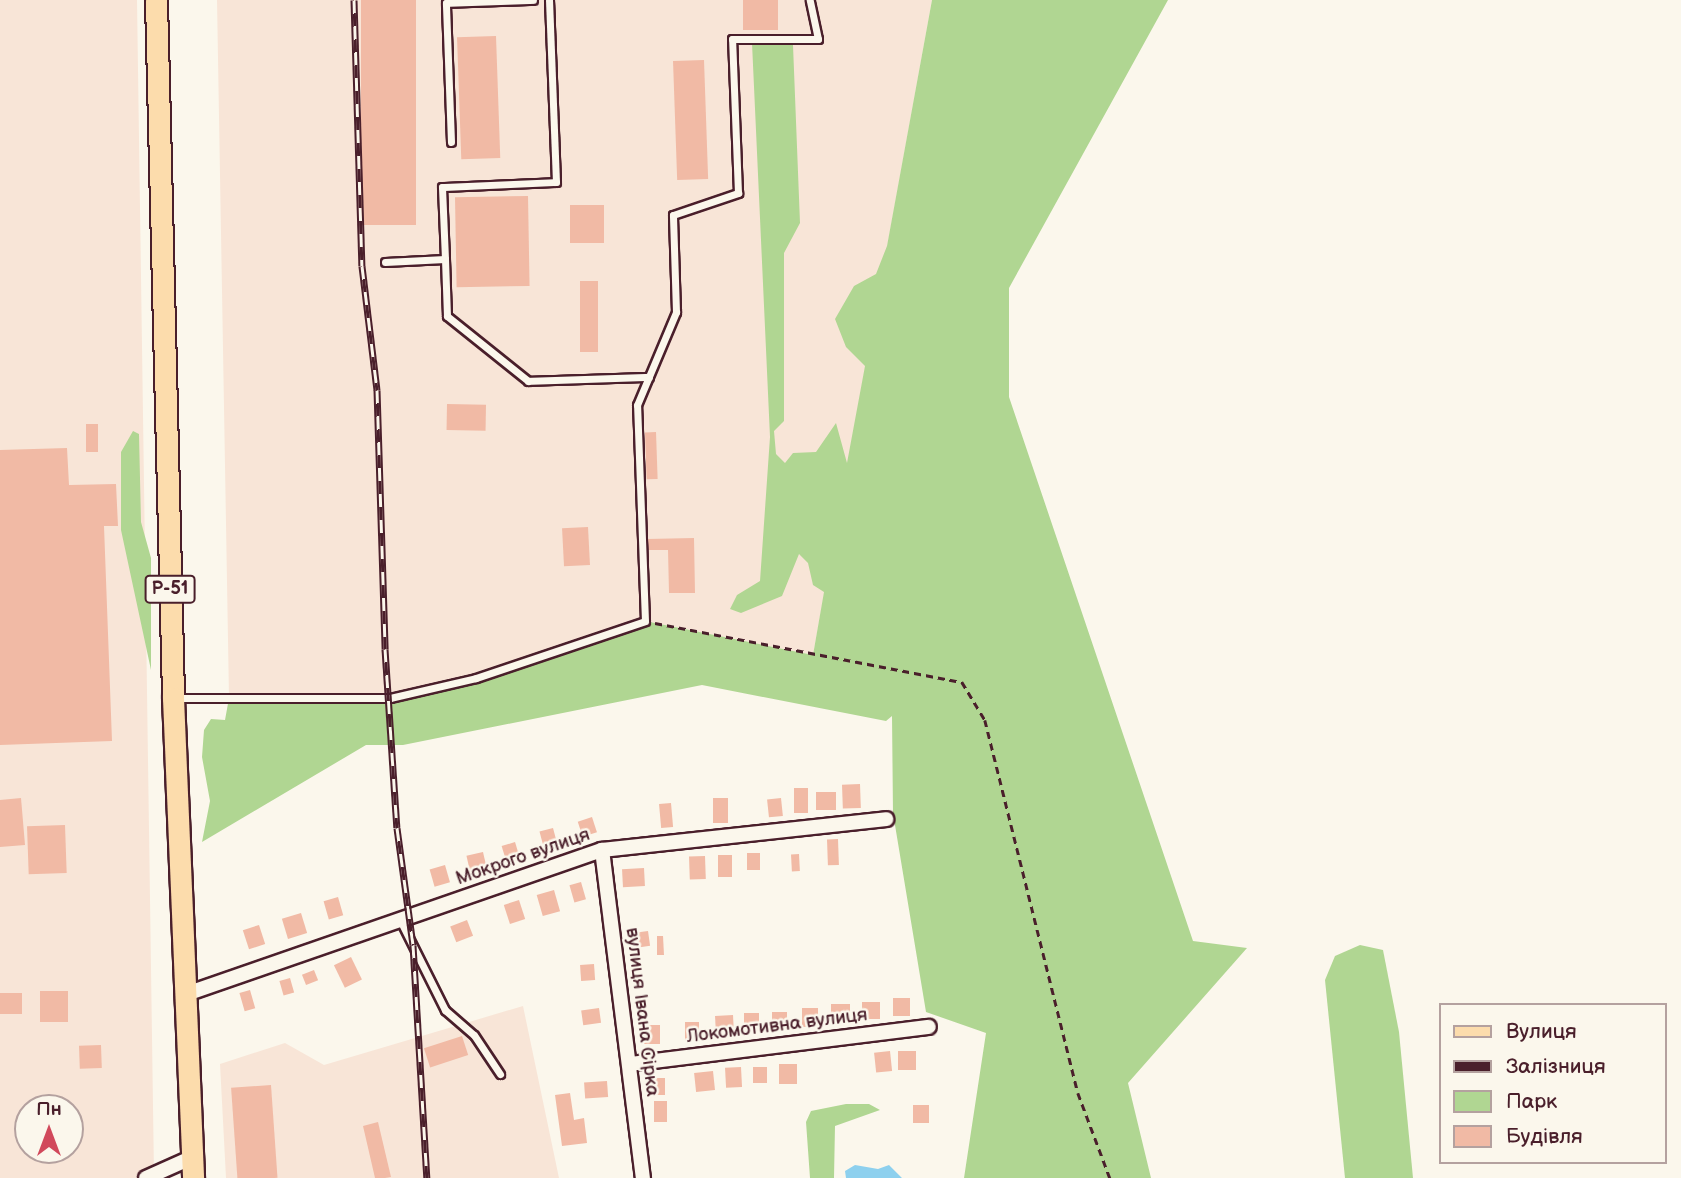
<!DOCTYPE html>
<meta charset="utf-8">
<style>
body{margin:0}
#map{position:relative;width:1681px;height:1178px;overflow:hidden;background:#fbf7ec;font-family:"Balsamiq Sans",sans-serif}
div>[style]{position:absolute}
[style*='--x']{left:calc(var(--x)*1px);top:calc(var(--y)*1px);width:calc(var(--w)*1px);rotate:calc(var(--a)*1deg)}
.built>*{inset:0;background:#f8e5d7}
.green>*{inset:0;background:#b0d692}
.water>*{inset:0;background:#8dd0ee}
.building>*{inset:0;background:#f1baa5;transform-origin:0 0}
.path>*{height:2.5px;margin-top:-1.25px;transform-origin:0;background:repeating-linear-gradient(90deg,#4a1f2b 0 7px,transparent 0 12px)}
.roads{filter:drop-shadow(2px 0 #4a1f2b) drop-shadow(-2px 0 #4a1f2b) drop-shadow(0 2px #4a1f2b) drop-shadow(0 -2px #4a1f2b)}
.lane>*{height:7px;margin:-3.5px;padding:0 3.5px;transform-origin:3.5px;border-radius:3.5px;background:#fbf7ec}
.street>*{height:14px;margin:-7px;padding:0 7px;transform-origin:7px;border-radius:7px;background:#fbf7ec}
.primary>*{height:21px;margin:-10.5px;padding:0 10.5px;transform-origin:10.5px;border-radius:10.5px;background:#fcdcac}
.rail>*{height:7px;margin-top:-3.5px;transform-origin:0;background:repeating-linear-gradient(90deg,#fbf7ec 0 13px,#4a1f2b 0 26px);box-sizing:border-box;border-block:2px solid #4a1f2b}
span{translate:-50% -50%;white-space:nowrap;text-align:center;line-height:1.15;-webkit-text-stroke:5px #fbf7ec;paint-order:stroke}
.shield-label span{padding:2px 5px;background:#fbf7ec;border:2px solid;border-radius:5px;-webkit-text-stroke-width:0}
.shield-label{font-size:18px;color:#4a1f2b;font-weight:700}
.street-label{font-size:19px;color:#4a1f2b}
.legend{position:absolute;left:1439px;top:1003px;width:228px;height:161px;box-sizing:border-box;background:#fbf7ec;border:2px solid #b4a19f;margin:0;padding:9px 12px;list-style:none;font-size:21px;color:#4a1f2b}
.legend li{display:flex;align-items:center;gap:14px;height:35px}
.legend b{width:35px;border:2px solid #b4a19f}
.north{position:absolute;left:14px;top:1094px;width:70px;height:70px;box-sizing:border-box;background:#fbf7ec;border:2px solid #b4a19f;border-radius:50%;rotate:0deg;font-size:19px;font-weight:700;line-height:28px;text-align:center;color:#4a1f2b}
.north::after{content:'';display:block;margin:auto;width:24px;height:32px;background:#d1495b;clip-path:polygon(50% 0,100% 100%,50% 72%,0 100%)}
</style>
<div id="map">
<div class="built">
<div style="clip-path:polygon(evenodd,0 0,137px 0,154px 1175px,146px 1178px,0 1178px,0 0,28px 1108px,70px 1108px,70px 1150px,28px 1150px,28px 1108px)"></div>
<div style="clip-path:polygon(217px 0,932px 0,813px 655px,645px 621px,476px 678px,390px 698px,229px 698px)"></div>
<div style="clip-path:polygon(523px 1006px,559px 1178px,226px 1178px,220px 1064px,285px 1043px,324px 1065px)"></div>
</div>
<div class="green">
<div style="clip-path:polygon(932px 0,1168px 0,1009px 288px,1009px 397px,1193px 941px,1247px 948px,1128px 1083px,1151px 1178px,964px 1178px,986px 1033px,926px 1012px,893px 813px,892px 716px,886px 721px,702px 685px,403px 745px,366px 745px,202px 842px,210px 801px,202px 757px,204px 730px,211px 719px,225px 720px,229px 698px,390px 698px,476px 678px,645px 621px,813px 655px,824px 592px,813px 585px,808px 563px,799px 554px,782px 596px,741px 613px,730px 609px,737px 595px,760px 581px,770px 437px,752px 43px,793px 45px,800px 223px,784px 253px,784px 421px,774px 431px,776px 454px,785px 463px,793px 453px,816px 452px,836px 423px,847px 463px,865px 366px,846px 347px,835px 319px,854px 286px,876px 274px,887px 246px)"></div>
<div style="clip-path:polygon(133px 431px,139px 434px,141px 522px,151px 558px,151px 670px,121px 530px,121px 452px)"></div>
<div style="clip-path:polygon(1360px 945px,1383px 950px,1399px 1032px,1413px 1178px,1345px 1178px,1325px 980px,1335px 956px)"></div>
<div style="clip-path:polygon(846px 1104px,869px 1104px,880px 1110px,835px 1126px,834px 1178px,810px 1178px,806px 1122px,811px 1111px)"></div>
</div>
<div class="water">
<div style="clip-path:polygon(855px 1165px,878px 1169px,889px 1165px,902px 1178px,846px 1178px,845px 1171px)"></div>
</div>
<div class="building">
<div style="left:361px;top:0;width:55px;height:225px"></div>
<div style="left:743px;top:0;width:35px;height:30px"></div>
<div style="left:496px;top:36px;width:122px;height:39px;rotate:88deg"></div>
<div style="left:704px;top:60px;width:119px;height:31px;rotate:88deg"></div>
<div style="left:528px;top:196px;width:90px;height:73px;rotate:89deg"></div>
<div style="left:570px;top:205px;width:34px;height:38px"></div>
<div style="left:580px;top:281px;width:18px;height:71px"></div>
<div style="left:447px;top:404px;width:39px;height:26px;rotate:1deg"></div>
<div style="left:98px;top:424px;width:28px;height:12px;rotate:90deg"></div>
<div style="left:656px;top:432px;width:47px;height:11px;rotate:88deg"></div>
<div style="clip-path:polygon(67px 448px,69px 485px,116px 484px,118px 526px,104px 526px,112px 741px,0 745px,0 450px)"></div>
<div style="left:588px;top:527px;width:38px;height:26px;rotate:87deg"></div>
<div style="clip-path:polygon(694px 538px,695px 593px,669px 593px,668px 550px,647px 550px,647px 539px)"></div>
<div style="left:860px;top:784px;width:24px;height:18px;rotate:88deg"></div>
<div style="left:794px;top:788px;width:14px;height:25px"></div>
<div style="left:816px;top:792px;width:20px;height:18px"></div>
<div style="clip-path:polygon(21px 798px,25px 845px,0 847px,0 800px)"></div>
<div style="left:713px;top:798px;width:15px;height:25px"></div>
<div style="left:781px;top:798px;width:18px;height:14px;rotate:84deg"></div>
<div style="left:671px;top:803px;width:24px;height:12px;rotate:85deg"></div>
<div style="left:592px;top:817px;width:16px;height:15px;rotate:72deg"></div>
<div style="left:65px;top:825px;width:48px;height:38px;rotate:88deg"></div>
<div style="left:553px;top:828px;width:16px;height:14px;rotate:75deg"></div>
<div style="left:838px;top:839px;width:26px;height:11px;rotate:88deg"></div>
<div style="left:515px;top:842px;width:17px;height:14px;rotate:73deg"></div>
<div style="left:483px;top:852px;width:18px;height:17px;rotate:77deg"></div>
<div style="left:747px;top:853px;width:13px;height:17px"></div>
<div style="left:799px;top:854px;width:17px;height:8px;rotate:87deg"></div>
<div style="left:718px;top:855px;width:14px;height:22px"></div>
<div style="left:705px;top:856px;width:23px;height:16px;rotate:88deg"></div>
<div style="left:445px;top:865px;width:18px;height:16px;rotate:74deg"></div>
<div style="left:644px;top:868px;width:18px;height:22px;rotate:87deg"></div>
<div style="left:581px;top:882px;width:18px;height:12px;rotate:74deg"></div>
<div style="left:554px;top:890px;width:22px;height:18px;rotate:74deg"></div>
<div style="left:338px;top:897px;width:19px;height:15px;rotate:74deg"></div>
<div style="left:519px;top:900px;width:20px;height:16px;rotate:72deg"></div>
<div style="left:301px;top:913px;width:21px;height:20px;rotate:73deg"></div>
<div style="left:467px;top:920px;width:17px;height:18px;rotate:69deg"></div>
<div style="left:259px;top:925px;width:20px;height:17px;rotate:72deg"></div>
<div style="left:648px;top:931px;width:15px;height:17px;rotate:82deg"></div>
<div style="clip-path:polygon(657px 936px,663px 936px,664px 955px,657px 955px)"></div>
<div style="left:351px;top:957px;width:25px;height:19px;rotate:64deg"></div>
<div style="left:594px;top:964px;width:16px;height:14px;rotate:86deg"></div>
<div style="left:314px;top:970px;width:11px;height:13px;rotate:68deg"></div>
<div style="left:290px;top:978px;width:15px;height:11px;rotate:74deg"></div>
<div style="left:250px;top:990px;width:19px;height:11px;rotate:74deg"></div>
<div style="left:40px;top:991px;width:28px;height:31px"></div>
<div style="left:0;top:993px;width:22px;height:21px"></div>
<div style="left:893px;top:998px;width:17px;height:18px"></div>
<div style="left:862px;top:1002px;width:18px;height:17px"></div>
<div style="left:831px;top:1004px;width:19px;height:19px"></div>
<div style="left:599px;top:1008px;width:15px;height:18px;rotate:82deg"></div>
<div style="left:802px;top:1008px;width:16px;height:19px"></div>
<div style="left:772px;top:1012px;width:15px;height:19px"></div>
<div style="left:759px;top:1013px;width:18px;height:15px;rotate:90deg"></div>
<div style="left:733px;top:1015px;width:20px;height:18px;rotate:87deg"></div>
<div style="left:685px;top:1022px;width:14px;height:19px"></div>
<div style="left:644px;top:1025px;width:16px;height:19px"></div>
<div style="left:462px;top:1036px;width:20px;height:40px;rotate:72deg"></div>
<div style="left:101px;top:1045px;width:23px;height:22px;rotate:88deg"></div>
<div style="left:890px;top:1051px;width:20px;height:16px;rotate:84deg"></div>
<div style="left:898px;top:1051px;width:18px;height:19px"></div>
<div style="left:779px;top:1064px;width:18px;height:20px"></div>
<div style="left:741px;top:1067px;width:20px;height:16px;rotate:87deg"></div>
<div style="left:753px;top:1067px;width:14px;height:16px"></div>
<div style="left:713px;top:1071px;width:19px;height:19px;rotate:84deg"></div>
<div style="left:653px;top:1078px;width:12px;height:17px"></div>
<div style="left:607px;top:1081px;width:16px;height:23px;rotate:86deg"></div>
<div style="left:271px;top:1085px;width:93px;height:40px;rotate:86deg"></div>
<div style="clip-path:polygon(570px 1093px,574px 1120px,584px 1118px,587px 1143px,562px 1146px,555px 1095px)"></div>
<div style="left:654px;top:1101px;width:13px;height:21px"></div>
<div style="left:913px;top:1105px;width:16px;height:18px"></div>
<div style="clip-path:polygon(378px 1122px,391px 1177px,385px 1178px,375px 1178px,363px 1126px)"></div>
</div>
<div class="path">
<div style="--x:655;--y:623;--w:313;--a:10.9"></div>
<div style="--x:962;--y:682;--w:44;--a:58.8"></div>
<div style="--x:985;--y:720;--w:384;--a:76"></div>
<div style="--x:1078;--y:1093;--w:91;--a:69.4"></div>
</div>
<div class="roads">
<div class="lane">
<div style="--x:451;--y:142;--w:139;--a:-92.1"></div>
<div style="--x:446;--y:3;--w:87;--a:-2"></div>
<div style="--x:445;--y:259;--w:72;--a:-92.4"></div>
<div style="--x:442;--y:187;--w:114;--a:-2.5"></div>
<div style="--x:556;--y:182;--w:182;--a:-92.2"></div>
<div style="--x:385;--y:262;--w:60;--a:-2.9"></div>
<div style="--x:445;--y:259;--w:57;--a:88"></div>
<div style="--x:447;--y:316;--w:104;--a:38.7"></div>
<div style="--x:528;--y:381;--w:121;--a:-1.9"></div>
<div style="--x:175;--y:698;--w:215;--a:0"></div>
<div style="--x:390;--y:698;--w:88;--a:-13.1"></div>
<div style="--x:476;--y:678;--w:178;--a:-18.6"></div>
<div style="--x:645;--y:621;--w:216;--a:-92.1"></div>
<div style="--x:637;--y:405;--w:101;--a:-67.2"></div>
<div style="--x:676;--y:312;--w:97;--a:-91.8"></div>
<div style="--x:673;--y:215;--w:69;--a:-18.7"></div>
<div style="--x:738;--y:193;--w:154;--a:-92.2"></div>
<div style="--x:732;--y:39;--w:86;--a:0"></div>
<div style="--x:818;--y:39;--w:40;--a:-102"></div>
<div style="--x:400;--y:920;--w:101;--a:63.4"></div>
<div style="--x:445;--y:1010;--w:38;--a:41"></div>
<div style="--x:474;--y:1035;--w:47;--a:56.3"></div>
</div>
<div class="street">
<div style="--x:602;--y:850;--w:331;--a:82.9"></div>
<div style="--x:186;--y:994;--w:440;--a:-19.1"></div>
<div style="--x:602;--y:850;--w:286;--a:-6.2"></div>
<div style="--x:630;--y:1064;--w:301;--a:-7.1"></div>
<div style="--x:146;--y:1178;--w:49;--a:-24"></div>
</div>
<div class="primary">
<div style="--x:156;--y:0;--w:698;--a:88.6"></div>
<div style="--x:173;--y:698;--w:480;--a:87.6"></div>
</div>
</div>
<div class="rail">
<div style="--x:354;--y:0;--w:266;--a:88.3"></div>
<div style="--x:362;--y:266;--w:125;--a:83.1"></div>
<div style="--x:377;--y:390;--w:259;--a:88.2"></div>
<div style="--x:385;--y:649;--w:179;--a:86.2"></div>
<div style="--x:397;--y:828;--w:118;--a:82.2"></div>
<div style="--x:413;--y:945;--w:233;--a:86.6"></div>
</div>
<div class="shield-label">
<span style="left:170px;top:589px">Р-51</span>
</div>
<div class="street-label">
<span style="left:523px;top:857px;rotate:-19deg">Мокрого вулиця</span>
<span style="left:642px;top:1012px;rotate:83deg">вулиця Івана Сірка</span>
<span style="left:777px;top:1026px;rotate:-7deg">Локомотивна вулиця</span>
</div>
<ul class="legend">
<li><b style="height:9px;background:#fcdcac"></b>Вулиця</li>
<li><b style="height:9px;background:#4a1f2b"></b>Залізниця</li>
<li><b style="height:19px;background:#b0d692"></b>Парк</li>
<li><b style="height:19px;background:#f1baa5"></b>Будівля</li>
</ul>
<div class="north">Пн</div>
</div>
